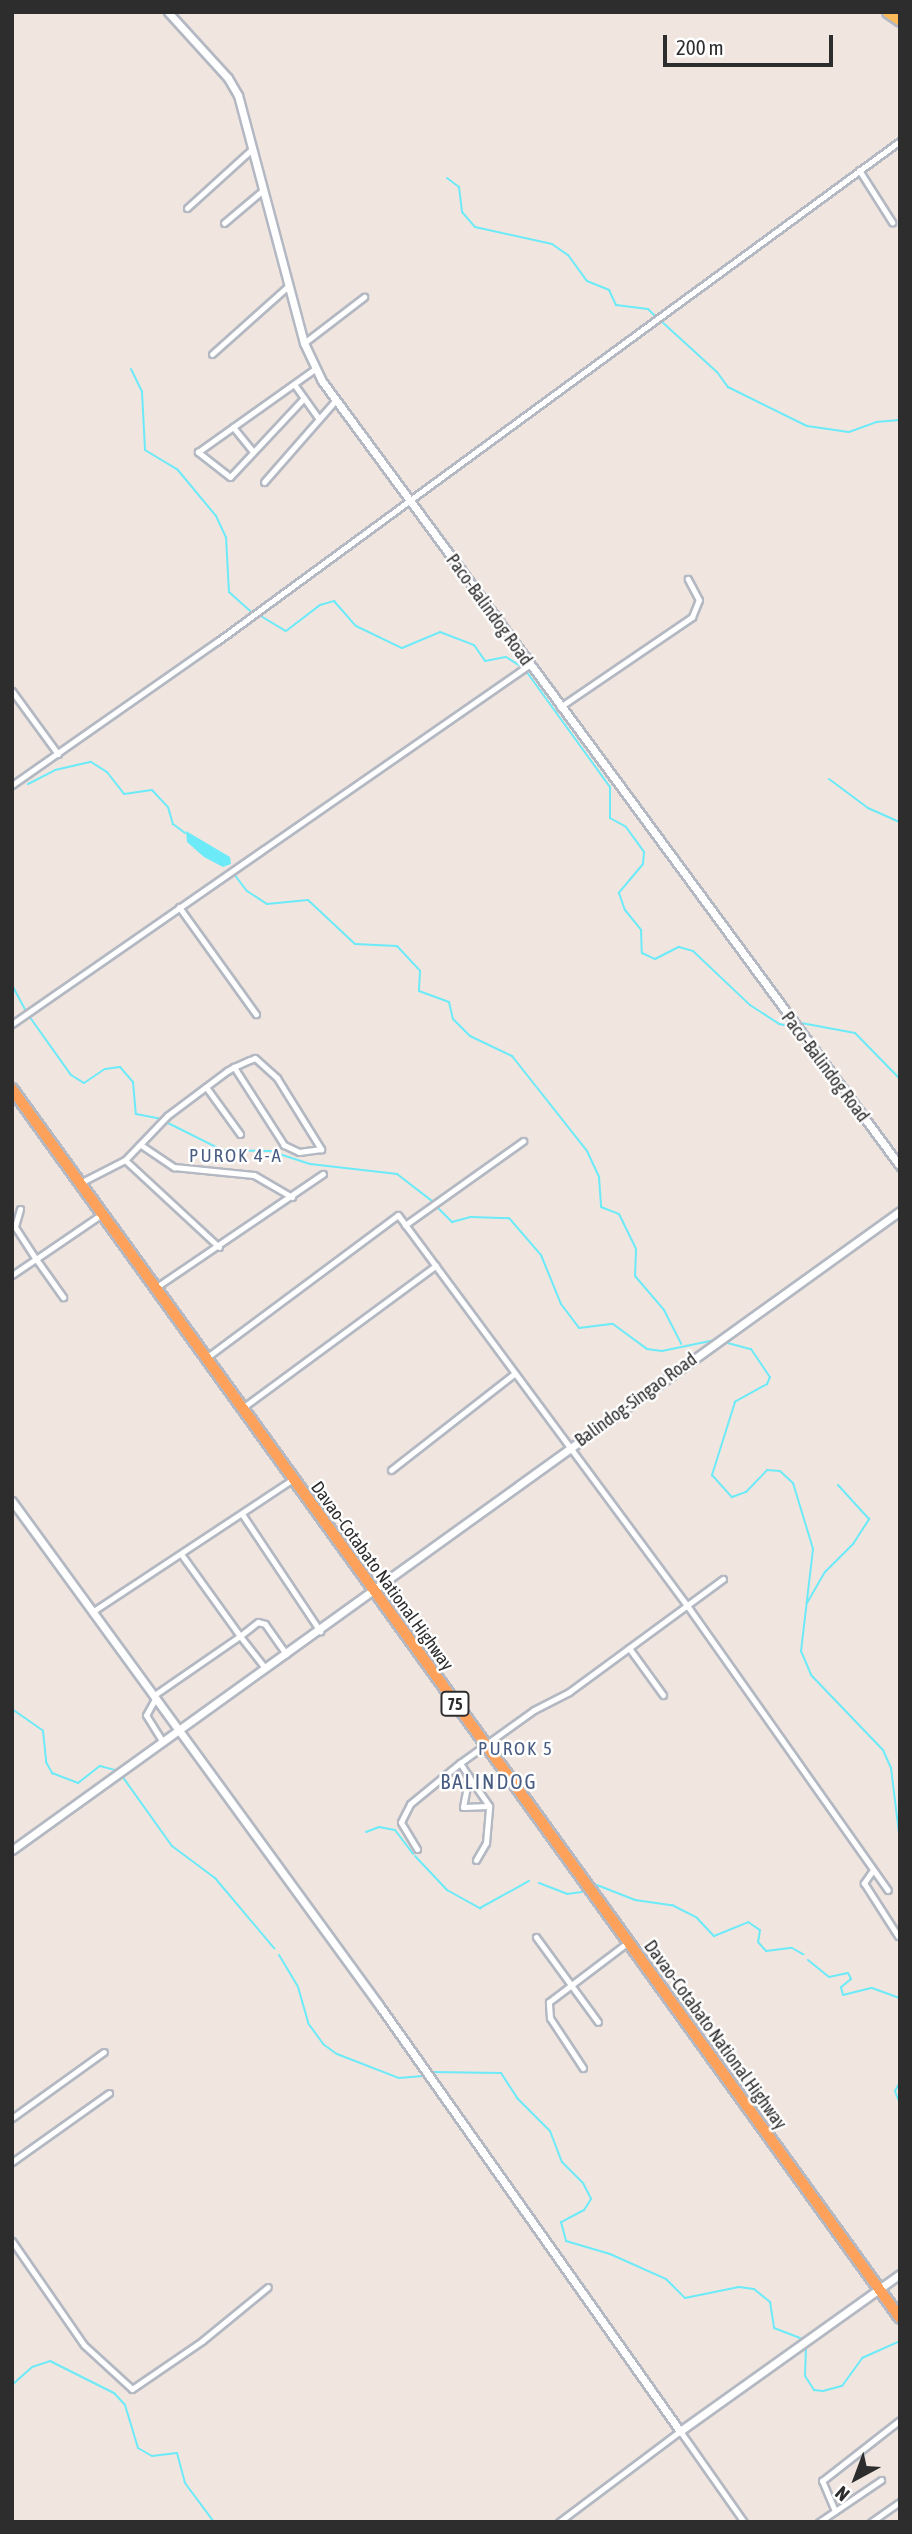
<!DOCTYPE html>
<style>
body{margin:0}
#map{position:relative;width:912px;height:2534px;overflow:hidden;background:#f0e6df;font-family:"Asap Condensed",sans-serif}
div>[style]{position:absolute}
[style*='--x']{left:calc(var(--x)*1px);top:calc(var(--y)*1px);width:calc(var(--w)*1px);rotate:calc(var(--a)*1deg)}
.water>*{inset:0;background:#6ceaf8}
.stream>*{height:2px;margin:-1px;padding:0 1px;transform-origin:1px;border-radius:1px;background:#6ceaf8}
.roads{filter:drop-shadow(2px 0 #b3b8c2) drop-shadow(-2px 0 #b3b8c2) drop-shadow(0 2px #b3b8c2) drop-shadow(0 -2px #b3b8c2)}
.minor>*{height:5px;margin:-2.5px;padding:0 2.5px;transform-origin:2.5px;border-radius:2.5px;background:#fff}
.tertiary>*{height:7px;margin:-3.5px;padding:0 3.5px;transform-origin:3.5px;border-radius:3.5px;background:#fff}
.primary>*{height:9px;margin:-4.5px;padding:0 4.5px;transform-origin:4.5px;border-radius:4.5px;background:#fcbb58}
.trunk>*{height:10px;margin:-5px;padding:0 5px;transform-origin:5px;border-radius:5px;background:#fea15a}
span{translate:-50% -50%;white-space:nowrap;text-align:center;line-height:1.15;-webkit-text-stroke:5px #fff;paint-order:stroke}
.shield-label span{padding:2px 5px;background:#fff;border:2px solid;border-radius:5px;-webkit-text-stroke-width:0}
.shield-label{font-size:16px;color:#2d2d2d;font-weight:700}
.street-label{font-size:18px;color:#2d2d2d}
.neighbourhood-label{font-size:19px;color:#495d83;letter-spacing:2px}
.quarter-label{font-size:21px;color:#495d83;letter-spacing:2px}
.frame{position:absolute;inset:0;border:14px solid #2d2d2d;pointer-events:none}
.north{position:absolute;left:821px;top:2443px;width:70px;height:70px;-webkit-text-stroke:5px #fff;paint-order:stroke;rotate:221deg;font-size:19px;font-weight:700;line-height:28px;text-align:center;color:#2d2d2d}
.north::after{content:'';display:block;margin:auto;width:24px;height:32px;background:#2d2d2d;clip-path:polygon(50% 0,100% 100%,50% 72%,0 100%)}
.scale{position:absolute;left:663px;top:35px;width:170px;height:32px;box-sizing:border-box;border:4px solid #2d2d2d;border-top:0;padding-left:9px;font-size:21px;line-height:24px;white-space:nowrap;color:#2d2d2d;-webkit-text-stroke:5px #fff;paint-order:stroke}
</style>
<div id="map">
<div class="water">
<div style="clip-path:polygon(186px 831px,230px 857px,231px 864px,223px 867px,204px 857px,187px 842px)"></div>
</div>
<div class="stream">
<div style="--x:447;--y:178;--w:15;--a:37"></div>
<div style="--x:459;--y:187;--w:25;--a:83"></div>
<div style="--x:462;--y:212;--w:20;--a:49"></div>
<div style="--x:475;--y:227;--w:79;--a:12.4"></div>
<div style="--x:552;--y:244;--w:19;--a:35"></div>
<div style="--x:568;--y:255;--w:32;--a:54"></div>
<div style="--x:587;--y:281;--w:24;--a:22"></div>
<div style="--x:609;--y:290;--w:17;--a:65"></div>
<div style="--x:616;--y:305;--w:32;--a:7"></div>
<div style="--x:648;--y:309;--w:10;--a:45"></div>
<div style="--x:660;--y:320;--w:77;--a:42.4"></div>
<div style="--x:717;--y:372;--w:19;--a:54"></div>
<div style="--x:728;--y:387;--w:88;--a:26.3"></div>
<div style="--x:807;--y:426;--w:42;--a:8.1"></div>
<div style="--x:849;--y:432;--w:29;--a:-20"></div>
<div style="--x:876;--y:422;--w:24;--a:-5"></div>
<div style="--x:131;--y:369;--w:25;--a:64"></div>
<div style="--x:142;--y:392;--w:58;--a:87"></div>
<div style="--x:145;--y:450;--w:37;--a:31"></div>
<div style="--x:177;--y:469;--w:61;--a:50.3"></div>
<div style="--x:216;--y:516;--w:23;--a:65"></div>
<div style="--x:226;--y:537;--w:55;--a:86.9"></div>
<div style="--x:229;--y:592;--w:30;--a:42"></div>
<div style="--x:259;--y:615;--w:31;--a:31"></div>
<div style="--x:286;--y:631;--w:43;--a:-37.4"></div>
<div style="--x:320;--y:605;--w:15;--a:-16"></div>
<div style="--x:334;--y:601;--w:33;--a:49"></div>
<div style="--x:356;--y:626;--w:51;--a:25.6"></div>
<div style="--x:402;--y:648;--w:41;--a:-22.8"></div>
<div style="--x:440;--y:632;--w:36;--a:21"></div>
<div style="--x:474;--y:645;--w:19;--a:55"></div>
<div style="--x:485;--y:661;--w:21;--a:-11"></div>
<div style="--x:506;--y:657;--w:19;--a:32"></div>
<div style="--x:526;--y:671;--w:143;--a:54.1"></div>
<div style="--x:610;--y:787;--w:31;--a:90"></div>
<div style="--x:610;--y:818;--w:18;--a:29"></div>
<div style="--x:626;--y:827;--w:31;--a:54"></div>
<div style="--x:644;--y:852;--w:12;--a:95"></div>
<div style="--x:643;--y:864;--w:38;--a:130"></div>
<div style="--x:619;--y:893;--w:18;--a:71"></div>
<div style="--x:625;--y:910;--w:26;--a:51"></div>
<div style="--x:641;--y:930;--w:23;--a:88"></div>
<div style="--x:642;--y:953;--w:14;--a:25"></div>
<div style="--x:655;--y:959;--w:27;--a:-27"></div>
<div style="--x:679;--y:947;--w:15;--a:16"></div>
<div style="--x:693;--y:951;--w:79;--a:43.5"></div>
<div style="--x:750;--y:1005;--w:35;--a:33"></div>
<div style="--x:779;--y:1024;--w:10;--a:11"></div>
<div style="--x:829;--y:779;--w:49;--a:36.6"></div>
<div style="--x:868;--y:808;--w:35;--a:24"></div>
<div style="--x:28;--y:784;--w:30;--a:-27"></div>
<div style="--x:55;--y:770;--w:37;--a:-13"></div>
<div style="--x:91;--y:762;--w:19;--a:32"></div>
<div style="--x:107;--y:772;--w:28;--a:52"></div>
<div style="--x:124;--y:794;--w:28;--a:-8"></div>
<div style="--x:152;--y:790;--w:23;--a:47"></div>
<div style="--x:168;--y:807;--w:18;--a:74"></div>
<div style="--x:173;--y:824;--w:15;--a:37"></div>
<div style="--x:234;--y:874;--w:21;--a:53"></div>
<div style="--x:247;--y:891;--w:24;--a:33"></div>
<div style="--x:267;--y:904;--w:41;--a:-5.6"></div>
<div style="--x:308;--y:900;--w:64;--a:43.1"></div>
<div style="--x:355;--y:944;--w:42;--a:2.7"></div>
<div style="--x:397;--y:946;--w:34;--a:47"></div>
<div style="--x:420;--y:971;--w:20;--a:93"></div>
<div style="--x:419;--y:991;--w:32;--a:20"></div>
<div style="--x:449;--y:1002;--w:17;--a:77"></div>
<div style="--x:453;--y:1019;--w:24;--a:45"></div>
<div style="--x:470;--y:1036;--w:47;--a:25.5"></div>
<div style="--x:512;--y:1056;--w:121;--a:51.7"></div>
<div style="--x:587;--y:1151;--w:29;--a:65"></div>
<div style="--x:599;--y:1177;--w:30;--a:86"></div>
<div style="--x:601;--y:1207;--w:19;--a:21"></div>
<div style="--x:619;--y:1214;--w:39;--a:64"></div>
<div style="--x:636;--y:1249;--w:27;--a:92"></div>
<div style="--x:635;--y:1276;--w:45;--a:49.5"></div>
<div style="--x:664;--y:1310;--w:38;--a:63"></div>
<div style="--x:12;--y:985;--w:27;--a:62"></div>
<div style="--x:29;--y:1016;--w:72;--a:54.6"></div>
<div style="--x:71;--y:1075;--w:15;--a:32"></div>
<div style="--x:84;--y:1083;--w:25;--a:-34"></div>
<div style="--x:105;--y:1069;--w:15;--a:-8"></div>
<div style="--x:120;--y:1067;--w:20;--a:49"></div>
<div style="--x:133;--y:1082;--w:32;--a:85"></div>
<div style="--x:136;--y:1114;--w:25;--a:11"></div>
<div style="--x:796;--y:1022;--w:60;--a:10.6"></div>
<div style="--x:855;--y:1033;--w:64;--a:45.6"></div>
<div style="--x:166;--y:1122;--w:63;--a:26.6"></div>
<div style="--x:222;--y:1150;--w:48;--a:1.2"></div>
<div style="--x:270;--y:1151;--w:42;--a:18"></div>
<div style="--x:310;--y:1164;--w:88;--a:6.6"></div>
<div style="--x:397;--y:1174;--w:44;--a:37.6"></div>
<div style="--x:436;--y:1206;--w:23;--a:45"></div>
<div style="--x:452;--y:1222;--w:20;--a:-15"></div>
<div style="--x:471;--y:1217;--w:38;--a:2"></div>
<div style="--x:509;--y:1218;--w:49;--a:49.1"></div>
<div style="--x:541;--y:1255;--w:53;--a:67.8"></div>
<div style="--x:561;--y:1304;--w:30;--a:53"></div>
<div style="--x:579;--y:1328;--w:34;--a:-7"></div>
<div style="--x:613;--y:1324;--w:42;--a:36.3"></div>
<div style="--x:647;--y:1349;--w:15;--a:8"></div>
<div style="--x:662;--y:1351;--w:54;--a:-11.7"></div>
<div style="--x:724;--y:1342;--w:28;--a:15"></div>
<div style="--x:751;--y:1349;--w:34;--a:56"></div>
<div style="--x:770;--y:1377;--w:8;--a:113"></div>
<div style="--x:767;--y:1384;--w:37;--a:151"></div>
<div style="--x:735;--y:1402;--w:77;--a:107.5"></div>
<div style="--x:712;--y:1475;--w:30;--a:48"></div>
<div style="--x:732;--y:1497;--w:15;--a:-20"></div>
<div style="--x:746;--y:1492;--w:30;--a:-46"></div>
<div style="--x:767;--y:1470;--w:13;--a:4"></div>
<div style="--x:780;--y:1471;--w:18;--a:43"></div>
<div style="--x:793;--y:1483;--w:69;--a:73.1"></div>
<div style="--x:813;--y:1549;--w:103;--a:96.7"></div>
<div style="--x:801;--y:1651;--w:26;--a:67"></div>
<div style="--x:811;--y:1675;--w:104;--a:46.2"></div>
<div style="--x:883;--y:1750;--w:20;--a:66"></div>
<div style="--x:891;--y:1768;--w:74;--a:83"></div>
<div style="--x:807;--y:1603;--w:36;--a:-60"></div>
<div style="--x:825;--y:1572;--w:40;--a:-45"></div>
<div style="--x:853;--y:1544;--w:30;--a:-57"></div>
<div style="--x:869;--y:1519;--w:46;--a:-132.4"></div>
<div style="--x:12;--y:1709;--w:38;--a:35"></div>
<div style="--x:43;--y:1731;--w:31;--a:84"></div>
<div style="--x:46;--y:1762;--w:13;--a:61"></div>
<div style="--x:52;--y:1773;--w:28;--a:21"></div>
<div style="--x:78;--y:1783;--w:28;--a:-38"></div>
<div style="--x:100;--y:1766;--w:16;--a:15"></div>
<div style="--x:122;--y:1776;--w:86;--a:54.5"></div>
<div style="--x:172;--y:1846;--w:54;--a:36.7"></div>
<div style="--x:215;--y:1878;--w:92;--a:49.9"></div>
<div style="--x:366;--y:1832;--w:14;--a:-21"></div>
<div style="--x:379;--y:1827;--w:16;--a:11"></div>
<div style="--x:395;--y:1830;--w:30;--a:53"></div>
<div style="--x:415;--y:1856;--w:47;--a:46.7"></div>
<div style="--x:447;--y:1890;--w:38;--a:29"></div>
<div style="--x:480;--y:1908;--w:56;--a:-28.9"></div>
<div style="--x:539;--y:1883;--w:30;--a:21"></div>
<div style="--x:567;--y:1894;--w:15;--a:-8"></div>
<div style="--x:597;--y:1885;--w:41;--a:21.5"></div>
<div style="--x:635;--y:1900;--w:37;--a:8"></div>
<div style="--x:672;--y:1905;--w:28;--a:27"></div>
<div style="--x:697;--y:1918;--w:25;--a:47"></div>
<div style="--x:714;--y:1936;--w:37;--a:-22"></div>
<div style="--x:748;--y:1922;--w:14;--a:34"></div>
<div style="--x:760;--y:1930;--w:12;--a:99"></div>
<div style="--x:758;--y:1942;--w:12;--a:48"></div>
<div style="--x:766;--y:1951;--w:26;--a:-7"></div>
<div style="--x:792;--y:1948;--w:13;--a:29"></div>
<div style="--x:279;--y:1955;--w:37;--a:59"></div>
<div style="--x:298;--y:1987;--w:37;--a:74"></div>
<div style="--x:308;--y:2023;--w:26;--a:54"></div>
<div style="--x:323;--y:2044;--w:17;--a:36"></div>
<div style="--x:337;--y:2054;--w:66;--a:21.2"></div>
<div style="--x:399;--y:2078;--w:24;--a:-5"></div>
<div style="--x:808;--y:1960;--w:27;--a:39"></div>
<div style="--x:829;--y:1977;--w:19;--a:-12"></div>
<div style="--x:848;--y:1973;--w:7;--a:63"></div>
<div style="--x:851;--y:1979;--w:13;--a:141"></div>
<div style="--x:841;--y:1987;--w:8;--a:76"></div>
<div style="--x:843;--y:1995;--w:30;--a:-14"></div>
<div style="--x:872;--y:1988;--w:30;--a:20"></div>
<div style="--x:432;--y:2072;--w:69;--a:0.8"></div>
<div style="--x:501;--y:2073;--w:30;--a:57"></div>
<div style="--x:517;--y:2098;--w:47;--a:45"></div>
<div style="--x:550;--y:2131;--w:33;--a:69"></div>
<div style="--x:562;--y:2162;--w:30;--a:45"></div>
<div style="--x:583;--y:2183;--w:18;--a:63"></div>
<div style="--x:591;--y:2199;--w:13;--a:122"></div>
<div style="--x:584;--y:2210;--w:26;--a:152"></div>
<div style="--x:561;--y:2222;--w:20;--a:75"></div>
<div style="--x:566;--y:2241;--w:46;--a:16.5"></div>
<div style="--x:610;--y:2254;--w:61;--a:24.1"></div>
<div style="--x:666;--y:2279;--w:27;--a:45"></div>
<div style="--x:685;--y:2298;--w:55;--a:-11.5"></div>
<div style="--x:739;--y:2287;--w:15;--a:8"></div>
<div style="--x:754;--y:2289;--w:21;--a:39"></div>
<div style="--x:770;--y:2302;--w:26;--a:81"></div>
<div style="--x:774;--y:2328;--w:30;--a:21"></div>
<div style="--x:900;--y:2082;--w:10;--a:119"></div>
<div style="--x:895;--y:2091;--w:14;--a:69"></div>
<div style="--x:806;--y:2347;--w:29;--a:92"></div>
<div style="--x:805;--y:2376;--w:17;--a:57"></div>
<div style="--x:814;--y:2390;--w:9;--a:6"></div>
<div style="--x:823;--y:2391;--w:20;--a:-15"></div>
<div style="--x:842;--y:2386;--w:34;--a:-54"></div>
<div style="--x:862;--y:2358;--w:42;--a:-24.1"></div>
<div style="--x:12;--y:2385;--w:27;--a:-42"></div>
<div style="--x:32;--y:2367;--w:19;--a:-18"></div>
<div style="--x:50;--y:2361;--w:72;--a:26.6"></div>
<div style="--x:114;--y:2393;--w:16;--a:47"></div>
<div style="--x:125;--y:2405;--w:45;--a:73.2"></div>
<div style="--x:138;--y:2448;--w:16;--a:30"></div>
<div style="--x:152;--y:2456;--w:25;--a:-7"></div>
<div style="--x:177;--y:2453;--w:31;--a:75"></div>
<div style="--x:185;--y:2483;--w:49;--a:53.4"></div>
</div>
<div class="roads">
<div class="minor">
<div style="--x:859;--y:170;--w:62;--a:57.6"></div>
<div style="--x:187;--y:208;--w:88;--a:-42.2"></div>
<div style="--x:224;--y:223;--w:51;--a:-40.2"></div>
<div style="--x:304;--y:343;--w:76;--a:-37.5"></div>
<div style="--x:212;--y:354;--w:102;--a:-41.8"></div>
<div style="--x:294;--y:384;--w:43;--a:54.5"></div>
<div style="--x:304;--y:398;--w:108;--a:133.1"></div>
<div style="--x:230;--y:477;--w:41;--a:-142"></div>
<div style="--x:198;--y:452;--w:143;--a:-35.4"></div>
<div style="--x:233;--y:427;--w:32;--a:51"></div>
<div style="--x:264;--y:482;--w:108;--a:-48.8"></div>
<div style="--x:12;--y:691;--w:78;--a:53.9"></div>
<div style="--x:560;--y:707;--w:160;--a:-34.3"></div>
<div style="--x:692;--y:617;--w:18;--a:-68"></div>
<div style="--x:699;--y:600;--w:24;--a:-118"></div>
<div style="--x:12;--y:785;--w:251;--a:-35"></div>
<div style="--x:218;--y:641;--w:846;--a:-36.25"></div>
<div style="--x:179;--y:907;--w:132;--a:54.3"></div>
<div style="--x:12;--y:1024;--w:629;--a:-34.78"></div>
<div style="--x:206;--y:1087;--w:58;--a:54.1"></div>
<div style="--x:141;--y:1145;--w:40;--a:34"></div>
<div style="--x:174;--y:1167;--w:80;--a:5.7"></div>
<div style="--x:254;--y:1175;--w:44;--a:30.1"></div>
<div style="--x:125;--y:1160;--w:128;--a:42.8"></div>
<div style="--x:80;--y:1183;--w:51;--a:-27.1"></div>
<div style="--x:125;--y:1160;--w:61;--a:-46.3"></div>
<div style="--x:167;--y:1116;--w:75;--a:-36.9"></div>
<div style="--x:227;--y:1071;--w:8;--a:-30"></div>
<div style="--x:234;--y:1067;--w:17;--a:-24"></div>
<div style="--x:250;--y:1060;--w:5;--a:-22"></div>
<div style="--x:255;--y:1058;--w:30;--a:42"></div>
<div style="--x:277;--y:1078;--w:84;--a:58.2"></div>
<div style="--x:321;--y:1149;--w:22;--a:172"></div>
<div style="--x:299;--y:1152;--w:17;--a:-155"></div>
<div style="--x:284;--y:1145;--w:93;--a:-122.7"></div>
<div style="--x:20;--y:1209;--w:19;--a:106"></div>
<div style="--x:15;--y:1227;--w:38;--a:57"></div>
<div style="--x:36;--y:1259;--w:80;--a:-34.3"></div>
<div style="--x:405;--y:1225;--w:145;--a:-35.4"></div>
<div style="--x:12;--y:1275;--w:29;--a:-34"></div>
<div style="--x:36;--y:1259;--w:47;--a:54.6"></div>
<div style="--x:155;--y:1288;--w:203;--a:-34.2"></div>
<div style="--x:206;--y:1358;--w:239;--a:-36.7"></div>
<div style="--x:398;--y:1215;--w:484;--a:53.5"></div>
<div style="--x:686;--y:1604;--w:350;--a:54.8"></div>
<div style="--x:241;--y:1409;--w:242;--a:-36.4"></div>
<div style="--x:391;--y:1470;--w:157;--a:-38"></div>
<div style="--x:242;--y:1514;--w:141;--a:56.3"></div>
<div style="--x:92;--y:1612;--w:241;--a:-33.5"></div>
<div style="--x:629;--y:1648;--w:58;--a:54.1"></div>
<div style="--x:265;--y:1668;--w:41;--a:-128"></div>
<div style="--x:240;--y:1636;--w:23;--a:-38"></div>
<div style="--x:258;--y:1622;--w:7;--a:16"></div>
<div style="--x:265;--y:1624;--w:37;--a:55"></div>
<div style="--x:153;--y:1696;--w:106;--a:-34.6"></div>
<div style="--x:240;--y:1636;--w:101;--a:-125.7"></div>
<div style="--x:155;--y:1699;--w:18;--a:119"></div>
<div style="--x:146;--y:1715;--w:32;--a:58"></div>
<div style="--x:460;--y:1763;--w:17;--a:57"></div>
<div style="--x:469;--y:1777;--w:35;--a:55"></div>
<div style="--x:489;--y:1806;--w:26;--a:178"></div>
<div style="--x:463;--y:1807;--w:31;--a:-79"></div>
<div style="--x:417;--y:1849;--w:31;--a:-121"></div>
<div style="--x:401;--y:1822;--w:20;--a:-63"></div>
<div style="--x:410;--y:1804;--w:65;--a:-39.4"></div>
<div style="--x:460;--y:1763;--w:91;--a:-35.6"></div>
<div style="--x:534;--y:1710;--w:39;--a:-27"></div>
<div style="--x:569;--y:1692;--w:191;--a:-36.3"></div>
<div style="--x:476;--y:1860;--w:20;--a:-60"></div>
<div style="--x:486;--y:1843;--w:37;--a:-85"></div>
<div style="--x:873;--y:1870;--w:16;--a:125"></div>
<div style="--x:864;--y:1883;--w:63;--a:57.3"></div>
<div style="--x:536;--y:1937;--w:105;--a:53.9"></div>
<div style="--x:583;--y:2068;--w:60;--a:-123.4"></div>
<div style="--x:550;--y:2018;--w:16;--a:-94"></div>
<div style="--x:549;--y:2002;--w:99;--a:-37.2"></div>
<div style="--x:12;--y:2118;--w:113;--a:-35.7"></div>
<div style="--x:12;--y:2162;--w:119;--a:-35.4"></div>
<div style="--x:12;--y:2241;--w:126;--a:55.3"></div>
<div style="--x:84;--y:2345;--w:65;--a:42.5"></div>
<div style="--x:132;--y:2389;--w:85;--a:-34.4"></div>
<div style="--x:202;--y:2341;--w:85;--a:-39.3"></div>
<div style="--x:835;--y:2511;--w:33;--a:-113"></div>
<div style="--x:822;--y:2481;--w:99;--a:-38"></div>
<div style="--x:559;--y:2522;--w:151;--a:-36.9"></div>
<div style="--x:680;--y:2431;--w:111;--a:54.9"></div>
<div style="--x:819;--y:2522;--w:75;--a:-34.1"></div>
<div style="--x:871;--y:2522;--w:35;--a:-35"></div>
</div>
<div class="tertiary">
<div style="--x:168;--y:12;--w:89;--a:47.7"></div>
<div style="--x:228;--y:78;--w:20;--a:60"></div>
<div style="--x:238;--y:95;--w:257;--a:75.1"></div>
<div style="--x:304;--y:343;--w:42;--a:64.7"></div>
<div style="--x:322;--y:381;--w:975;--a:53.64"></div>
<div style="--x:12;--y:1501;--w:623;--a:53.94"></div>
<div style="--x:379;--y:2005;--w:522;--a:54.76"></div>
<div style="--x:680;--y:2431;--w:270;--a:-35.5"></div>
<div style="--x:12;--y:1850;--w:1094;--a:-35.74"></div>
</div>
<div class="primary">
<div style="--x:887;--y:12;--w:16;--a:35"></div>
</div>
<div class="trunk">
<div style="--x:12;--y:1089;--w:1516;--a:54.15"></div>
</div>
</div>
<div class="shield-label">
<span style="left:455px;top:1704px">75</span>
</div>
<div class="street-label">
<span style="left:489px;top:610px;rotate:54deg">Paco-Balindog Road</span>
<span style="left:825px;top:1067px;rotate:53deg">Paco-Balindog Road</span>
<span style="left:636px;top:1400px;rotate:-36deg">Balindog-Singao Road</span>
<span style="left:382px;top:1576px;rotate:54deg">Davao-Cotabato National Highway</span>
<span style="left:715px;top:2035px;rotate:54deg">Davao-Cotabato National Highway</span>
</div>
<div class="neighbourhood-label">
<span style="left:236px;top:1156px">PUROK 4-A</span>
<span style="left:516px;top:1749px">PUROK 5</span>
</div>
<div class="quarter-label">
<span style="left:489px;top:1781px">BALINDOG</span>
</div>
<div class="frame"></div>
<div class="north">N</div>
<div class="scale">200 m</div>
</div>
